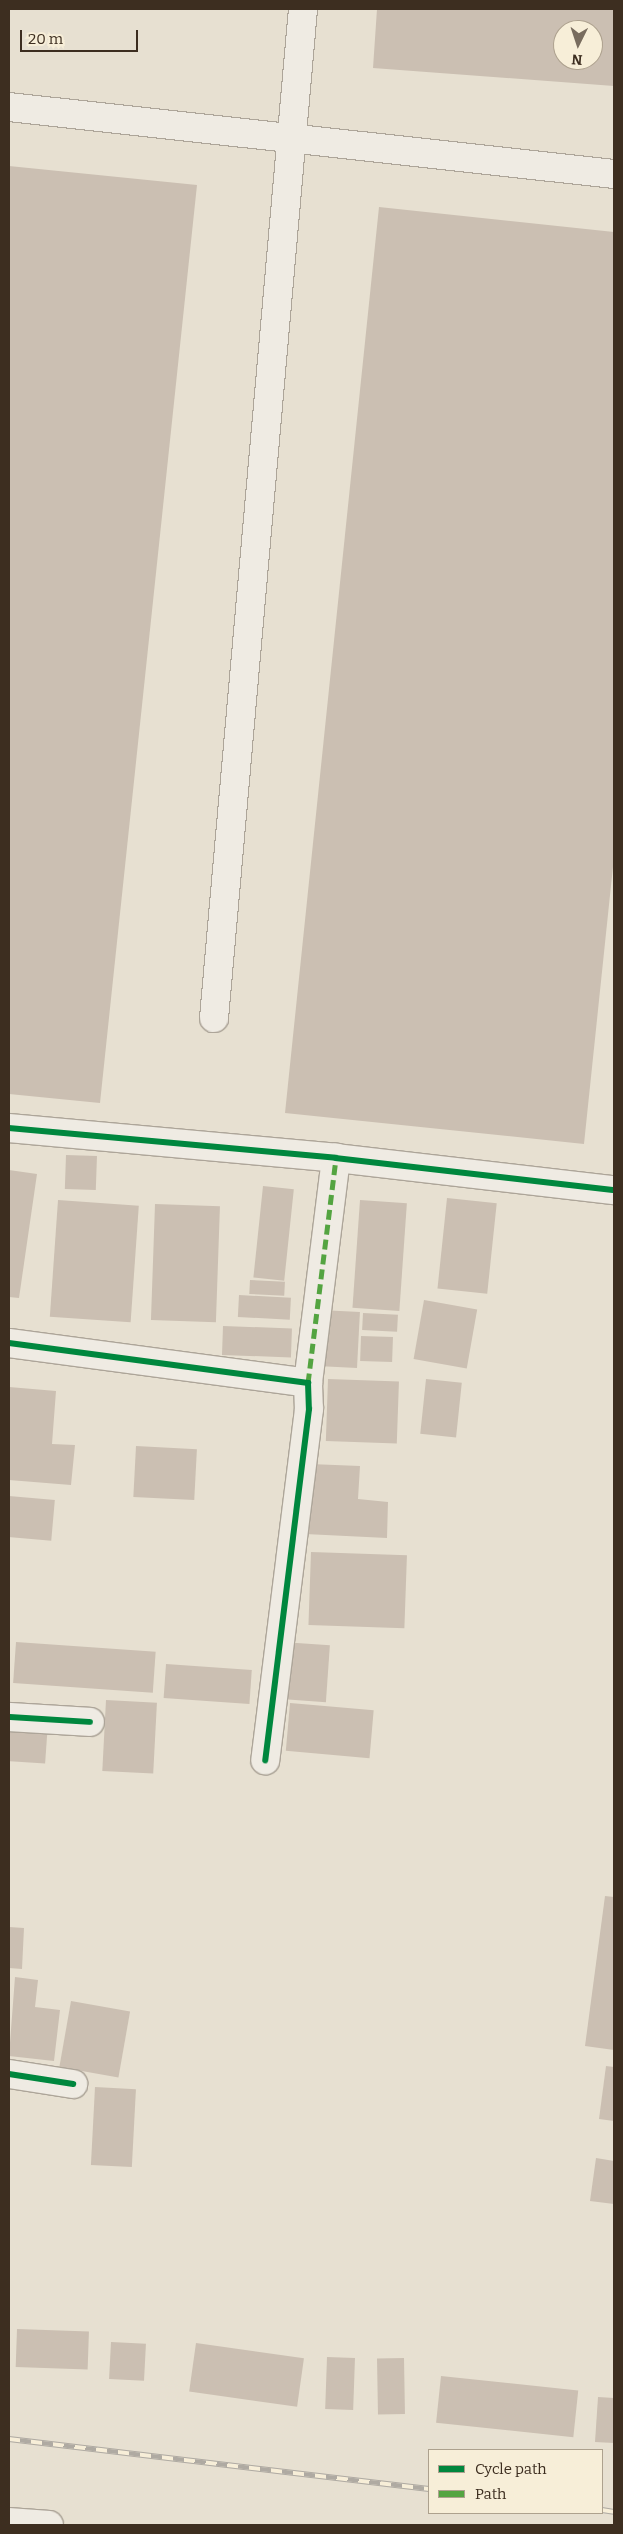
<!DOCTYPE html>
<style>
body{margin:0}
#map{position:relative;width:623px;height:2534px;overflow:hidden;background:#e7e0d1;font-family:Bitter,serif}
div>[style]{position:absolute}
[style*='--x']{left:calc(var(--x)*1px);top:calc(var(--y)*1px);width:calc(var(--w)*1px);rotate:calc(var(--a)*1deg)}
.building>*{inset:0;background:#cbbfb2;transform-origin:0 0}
.roads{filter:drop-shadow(1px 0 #ada599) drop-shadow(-1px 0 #ada599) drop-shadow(0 1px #ada599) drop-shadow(0 -1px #ada599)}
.minor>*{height:28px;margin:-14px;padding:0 14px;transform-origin:14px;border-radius:14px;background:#efebe3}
.rail>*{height:5.5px;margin-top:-2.75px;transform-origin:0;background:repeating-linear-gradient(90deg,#f7eed8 0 11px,#afaaa2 0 22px);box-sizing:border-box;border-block:1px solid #afaaa2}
.quiet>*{height:5px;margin-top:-2.5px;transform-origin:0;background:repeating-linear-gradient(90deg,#54a441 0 10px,transparent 0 15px)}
.cycleway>*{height:6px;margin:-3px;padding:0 3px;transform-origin:3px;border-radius:3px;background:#00873e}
span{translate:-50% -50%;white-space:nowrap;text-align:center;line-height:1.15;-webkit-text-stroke:4px #f7eed8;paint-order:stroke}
.frame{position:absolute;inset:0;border:10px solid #3d2e20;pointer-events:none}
.legend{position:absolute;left:428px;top:2449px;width:175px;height:65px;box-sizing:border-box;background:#f7eed8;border:1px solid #ada18e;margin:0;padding:6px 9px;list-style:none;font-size:15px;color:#3d2e20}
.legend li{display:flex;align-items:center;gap:10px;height:25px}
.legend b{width:25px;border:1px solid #ada18e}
.north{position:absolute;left:553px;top:20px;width:50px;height:50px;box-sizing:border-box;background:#f7eed8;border:1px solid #ada18e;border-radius:50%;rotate:184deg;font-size:14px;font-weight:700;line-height:20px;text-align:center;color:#3d2e20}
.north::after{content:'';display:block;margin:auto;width:18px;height:22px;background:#786c5e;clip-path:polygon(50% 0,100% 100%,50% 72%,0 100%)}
.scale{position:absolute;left:20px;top:30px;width:118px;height:22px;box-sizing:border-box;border:2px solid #3d2e20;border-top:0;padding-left:6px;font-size:15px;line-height:18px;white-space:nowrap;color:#3d2e20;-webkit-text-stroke:4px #f7eed8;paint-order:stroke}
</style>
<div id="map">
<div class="building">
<div style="clip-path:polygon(evenodd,377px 9px,614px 9px,614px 86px,373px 68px,377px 9px,563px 30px,593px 30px,593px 60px,563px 60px,563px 30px)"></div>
<div style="clip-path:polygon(9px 166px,197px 185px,100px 1103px,9px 1094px)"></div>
<div style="clip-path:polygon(379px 207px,614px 232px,614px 857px,584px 1144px,285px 1113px)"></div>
<div style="left:66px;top:1155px;width:31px;height:34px;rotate:2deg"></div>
<div style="clip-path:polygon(9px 1170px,37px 1174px,19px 1298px,9px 1297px)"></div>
<div style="left:263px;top:1186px;width:31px;height:92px;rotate:6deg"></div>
<div style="left:447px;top:1198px;width:50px;height:91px;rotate:6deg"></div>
<div style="left:58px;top:1200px;width:81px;height:117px;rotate:4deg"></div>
<div style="left:360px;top:1200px;width:47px;height:108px;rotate:4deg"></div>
<div style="left:155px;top:1204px;width:65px;height:116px;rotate:2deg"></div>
<div style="left:250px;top:1280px;width:35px;height:14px;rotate:3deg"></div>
<div style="left:239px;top:1295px;width:52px;height:22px;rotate:3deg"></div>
<div style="left:424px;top:1300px;width:54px;height:60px;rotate:10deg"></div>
<div style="left:320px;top:1310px;width:40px;height:56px;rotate:3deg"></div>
<div style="left:363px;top:1313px;width:35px;height:17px;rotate:3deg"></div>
<div style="left:223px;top:1326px;width:69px;height:29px;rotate:2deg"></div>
<div style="left:361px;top:1336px;width:32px;height:25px;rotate:2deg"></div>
<div style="left:328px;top:1379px;width:71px;height:62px;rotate:2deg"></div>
<div style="left:426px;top:1379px;width:36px;height:55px;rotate:6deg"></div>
<div style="clip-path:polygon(9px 1387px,56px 1391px,52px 1444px,75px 1445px,71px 1485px,9px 1480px)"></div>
<div style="left:136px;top:1446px;width:61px;height:51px;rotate:3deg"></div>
<div style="clip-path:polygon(310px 1464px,360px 1466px,358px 1499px,388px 1502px,387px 1538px,305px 1534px)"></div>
<div style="left:9px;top:1496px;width:46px;height:41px;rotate:5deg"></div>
<div style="left:311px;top:1552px;width:96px;height:73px;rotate:2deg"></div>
<div style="left:16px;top:1642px;width:140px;height:41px;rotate:4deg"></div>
<div style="left:282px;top:1642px;width:48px;height:57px;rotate:4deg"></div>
<div style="left:166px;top:1664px;width:86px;height:34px;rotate:4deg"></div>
<div style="left:106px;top:1700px;width:51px;height:71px;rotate:3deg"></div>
<div style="left:290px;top:1703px;width:84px;height:48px;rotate:5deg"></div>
<div style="left:9px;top:1721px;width:39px;height:40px;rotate:4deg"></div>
<div style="clip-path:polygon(605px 1896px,614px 1897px,614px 2050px,585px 2046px)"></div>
<div style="clip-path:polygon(9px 1927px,24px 1928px,22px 1969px,9px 1968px)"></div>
<div style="clip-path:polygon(15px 1977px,38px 1980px,35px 2007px,60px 2010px,54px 2061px,9px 2056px)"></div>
<div style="left:71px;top:2001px;width:60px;height:67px;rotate:10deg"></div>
<div style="clip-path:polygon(606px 2066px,614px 2067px,614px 2121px,599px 2119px)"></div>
<div style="left:95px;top:2087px;width:41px;height:78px;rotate:3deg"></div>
<div style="clip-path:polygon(596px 2158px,614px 2161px,614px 2204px,590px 2201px)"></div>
<div style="left:17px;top:2329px;width:72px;height:38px;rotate:2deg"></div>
<div style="left:111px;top:2342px;width:35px;height:37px;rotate:3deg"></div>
<div style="left:196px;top:2343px;width:109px;height:49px;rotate:8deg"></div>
<div style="left:327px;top:2357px;width:28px;height:52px;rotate:2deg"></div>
<div style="left:404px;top:2358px;width:56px;height:27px;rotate:89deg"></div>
<div style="left:441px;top:2376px;width:138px;height:47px;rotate:6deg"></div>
<div style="clip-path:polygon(598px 2397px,614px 2398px,614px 2443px,595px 2442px)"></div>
</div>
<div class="roads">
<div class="minor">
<div style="--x:9;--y:107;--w:609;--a:6.32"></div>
<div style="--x:214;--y:1018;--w:1013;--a:-84.96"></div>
<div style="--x:9;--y:1128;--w:328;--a:5.2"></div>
<div style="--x:336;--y:1158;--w:280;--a:6.6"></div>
<div style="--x:9;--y:1343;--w:302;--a:7.6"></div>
<div style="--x:308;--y:1383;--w:26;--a:88"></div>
<div style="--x:309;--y:1409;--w:354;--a:97.1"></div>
<div style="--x:308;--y:1383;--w:227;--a:-82.9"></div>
<div style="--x:9;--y:1717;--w:81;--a:3.5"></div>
<div style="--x:9;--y:2074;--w:65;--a:8.9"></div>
<div style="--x:9;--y:2522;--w:40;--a:4.3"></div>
</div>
</div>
<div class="rail">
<div style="--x:9;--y:2439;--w:423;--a:6.8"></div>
<div style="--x:602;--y:2510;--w:12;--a:9"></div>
</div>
<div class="quiet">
<div style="--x:308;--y:1383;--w:227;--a:-82.9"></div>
</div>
<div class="cycleway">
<div style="--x:9;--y:1128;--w:328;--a:5.2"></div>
<div style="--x:336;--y:1158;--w:280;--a:6.6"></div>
<div style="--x:9;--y:1343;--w:302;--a:7.6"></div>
<div style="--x:308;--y:1383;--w:26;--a:88"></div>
<div style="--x:309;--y:1409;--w:354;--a:97.1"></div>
<div style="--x:9;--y:1717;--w:81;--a:3.5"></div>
<div style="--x:9;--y:2074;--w:65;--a:8.9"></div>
</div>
<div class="frame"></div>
<ul class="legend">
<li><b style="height:6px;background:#00873e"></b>Cycle path</li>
<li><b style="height:6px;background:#54a441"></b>Path</li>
</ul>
<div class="north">N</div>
<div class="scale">20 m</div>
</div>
